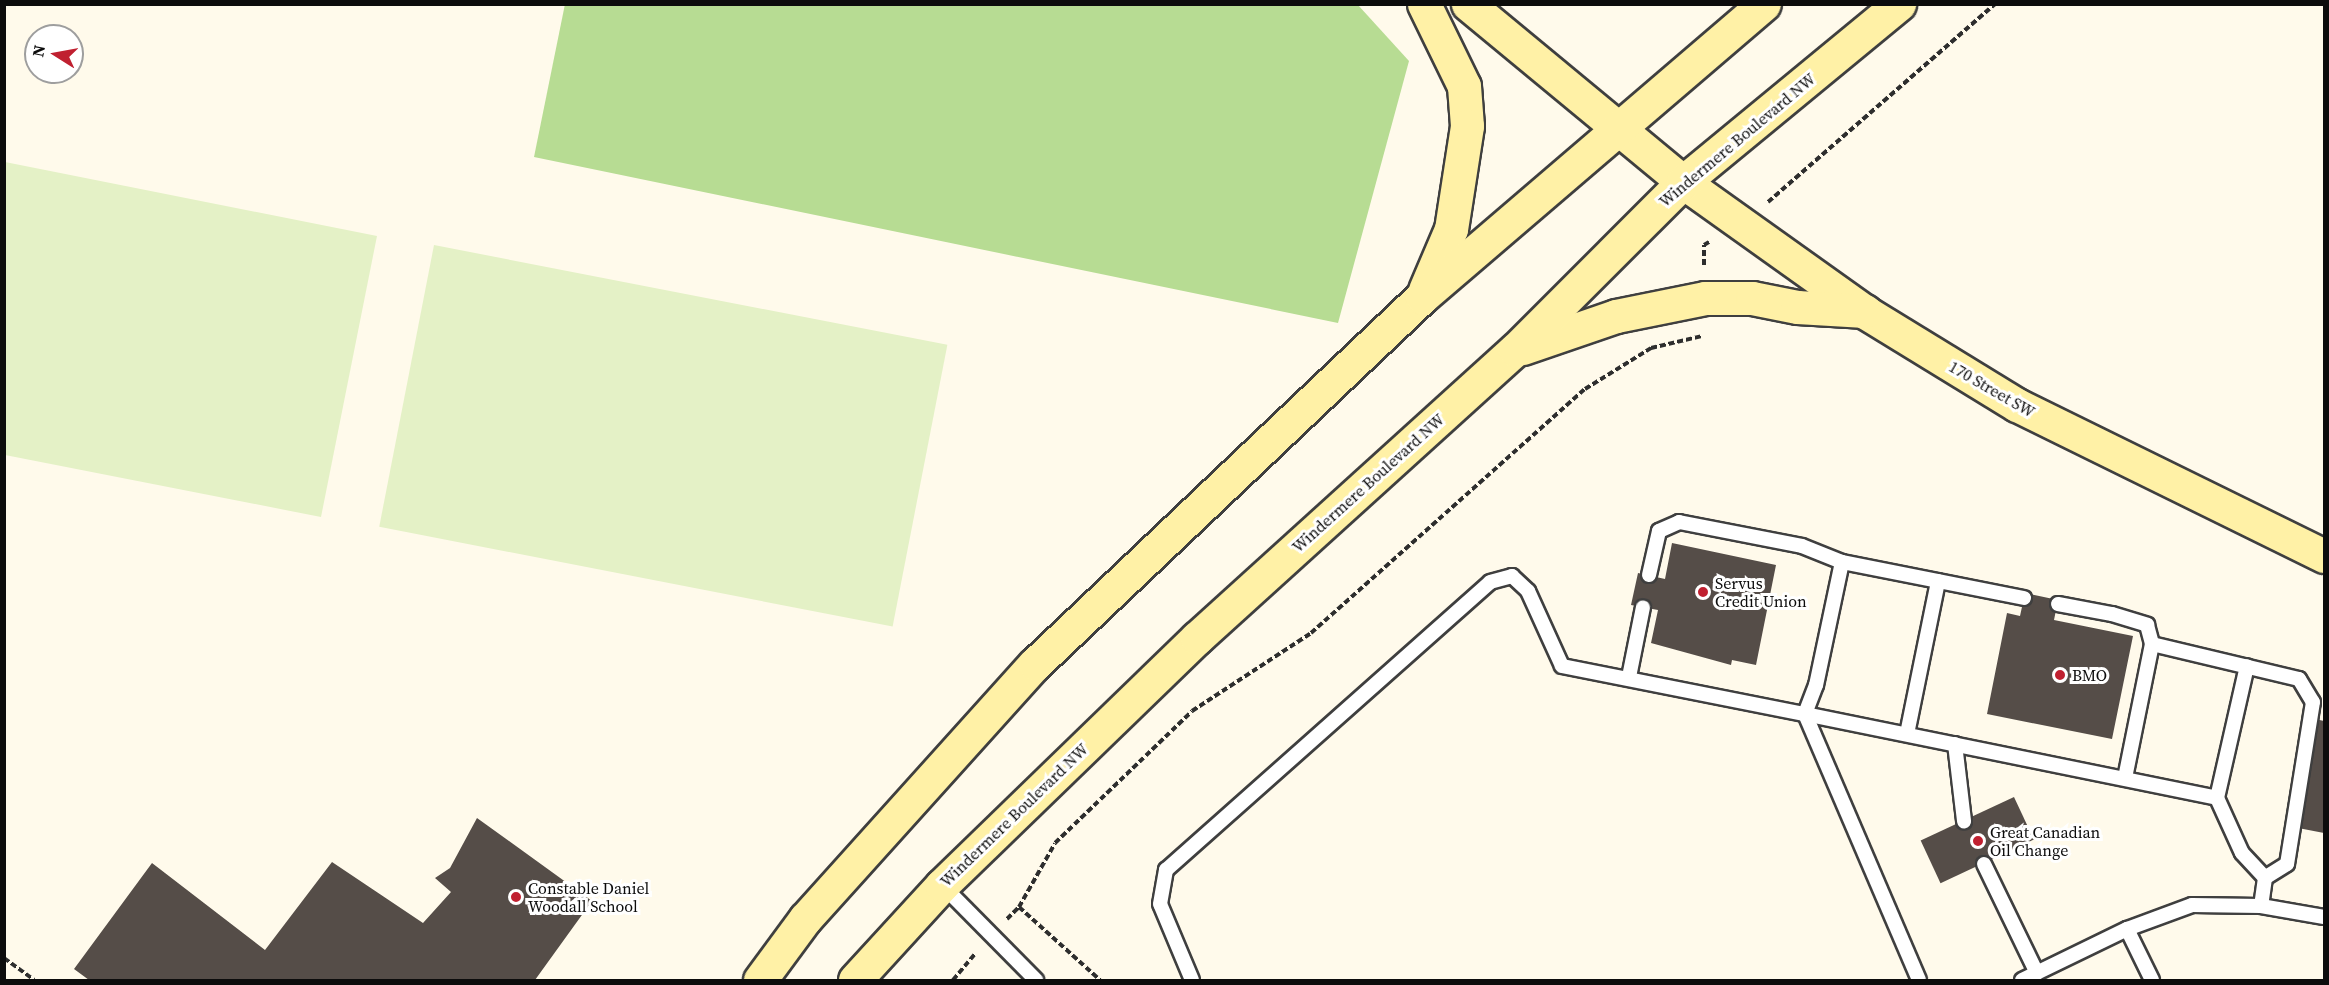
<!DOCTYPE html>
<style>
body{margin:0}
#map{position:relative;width:2329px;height:985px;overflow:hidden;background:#fffaeb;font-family:"Source Serif 4",serif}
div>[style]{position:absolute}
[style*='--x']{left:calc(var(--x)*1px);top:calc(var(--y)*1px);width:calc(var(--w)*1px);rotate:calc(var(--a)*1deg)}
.forest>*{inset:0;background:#b7dc93}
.pitch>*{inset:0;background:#e4f1c6;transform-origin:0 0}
.building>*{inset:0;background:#554d48;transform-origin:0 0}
.path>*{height:4px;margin-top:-2px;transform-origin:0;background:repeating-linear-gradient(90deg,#2e2e2e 0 6px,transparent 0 9px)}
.roads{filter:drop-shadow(2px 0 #3f3f3f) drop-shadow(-2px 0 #3f3f3f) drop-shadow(0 2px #3f3f3f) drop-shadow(0 -2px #3f3f3f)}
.lane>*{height:14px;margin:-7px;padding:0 7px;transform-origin:7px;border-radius:7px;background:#fff}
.secondary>*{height:33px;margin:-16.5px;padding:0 16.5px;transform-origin:16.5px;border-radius:16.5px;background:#fff1a6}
.dots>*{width:16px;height:16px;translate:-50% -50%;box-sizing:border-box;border:3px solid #fff;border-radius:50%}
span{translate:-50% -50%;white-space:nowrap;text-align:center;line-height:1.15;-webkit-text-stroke:6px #fff;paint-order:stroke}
.street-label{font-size:16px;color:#0c0c0c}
.poi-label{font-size:16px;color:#0c0c0c}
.left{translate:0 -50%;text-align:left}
.frame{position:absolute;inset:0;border:6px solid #0c0c0c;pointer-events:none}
.north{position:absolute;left:24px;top:24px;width:60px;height:60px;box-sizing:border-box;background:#fff;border:2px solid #9e9e9e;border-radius:50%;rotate:281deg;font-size:16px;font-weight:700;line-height:24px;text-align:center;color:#0c0c0c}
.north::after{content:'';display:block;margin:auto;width:21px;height:27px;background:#c02030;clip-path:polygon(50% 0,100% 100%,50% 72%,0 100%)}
</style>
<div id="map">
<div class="forest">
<div style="clip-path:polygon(565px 4px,1358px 5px,1409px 61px,1338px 323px,534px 157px)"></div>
</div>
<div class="pitch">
<div style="clip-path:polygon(5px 162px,377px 236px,321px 517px,5px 455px)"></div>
<div style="left:434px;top:245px;width:523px;height:287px;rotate:11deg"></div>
</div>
<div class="building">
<div style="clip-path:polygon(1672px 543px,1776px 565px,1756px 665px,1732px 660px,1731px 665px,1651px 643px,1658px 610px,1631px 605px,1638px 573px,1665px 579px)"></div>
<div style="clip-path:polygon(2025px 593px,2058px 600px,2054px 620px,2133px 636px,2112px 739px,1987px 714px,2007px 613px,2020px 616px)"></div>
<div style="clip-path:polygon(2315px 719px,2324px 721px,2324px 833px,2293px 827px)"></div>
<div style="left:2014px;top:797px;width:47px;height:103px;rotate:65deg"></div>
<div style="clip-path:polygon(477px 818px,592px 901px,535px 980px,89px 980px,74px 969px,152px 863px,265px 950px,332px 862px,423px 923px,451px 892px,435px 878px,450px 868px)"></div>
</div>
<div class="path">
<div style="--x:1768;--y:202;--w:301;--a:-41.1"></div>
<div style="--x:1704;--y:265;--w:20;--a:-90"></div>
<div style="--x:1704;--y:245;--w:6;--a:-31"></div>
<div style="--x:1019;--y:907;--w:109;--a:42"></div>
<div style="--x:1007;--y:919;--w:17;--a:-45"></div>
<div style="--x:1019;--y:907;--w:73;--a:-60.6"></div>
<div style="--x:1055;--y:843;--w:190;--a:-43.9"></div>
<div style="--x:1192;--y:711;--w:142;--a:-33.2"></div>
<div style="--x:1311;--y:633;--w:367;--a:-41.7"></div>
<div style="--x:1585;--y:389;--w:78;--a:-31.8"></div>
<div style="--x:1651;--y:348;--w:52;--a:-13.2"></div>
<div style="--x:4;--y:958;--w:37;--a:36"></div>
<div style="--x:953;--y:980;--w:35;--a:-50"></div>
</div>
<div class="roads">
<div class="lane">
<div style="--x:1649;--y:575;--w:45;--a:-77.2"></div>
<div style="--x:1659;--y:531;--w:22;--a:-24"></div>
<div style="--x:1679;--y:522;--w:125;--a:11"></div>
<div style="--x:1802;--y:546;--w:43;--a:21.8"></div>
<div style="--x:2024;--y:598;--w:186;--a:-168.8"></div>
<div style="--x:1842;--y:562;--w:126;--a:101.9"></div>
<div style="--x:1816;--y:685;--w:31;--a:111"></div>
<div style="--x:1805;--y:714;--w:420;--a:11.5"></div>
<div style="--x:2217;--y:798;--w:60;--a:65.6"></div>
<div style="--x:2242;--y:853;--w:34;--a:47"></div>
<div style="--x:2058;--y:604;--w:55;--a:10.5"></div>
<div style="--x:2112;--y:614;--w:37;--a:17"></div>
<div style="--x:2147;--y:625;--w:20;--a:75"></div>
<div style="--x:2152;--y:644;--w:137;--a:101.4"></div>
<div style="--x:2152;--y:644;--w:151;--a:13.4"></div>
<div style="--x:2299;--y:679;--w:27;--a:59"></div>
<div style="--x:2313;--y:702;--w:164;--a:99.1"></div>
<div style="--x:2287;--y:864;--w:26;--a:148"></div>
<div style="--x:2265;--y:878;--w:28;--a:98"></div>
<div style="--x:1629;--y:677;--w:71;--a:-78.7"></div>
<div style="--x:1907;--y:734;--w:156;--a:-78.5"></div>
<div style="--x:1955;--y:744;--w:78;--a:83.3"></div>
<div style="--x:2217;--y:798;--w:135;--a:-77.2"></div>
<div style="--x:1984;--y:864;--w:121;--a:64.1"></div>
<div style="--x:942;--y:885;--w:134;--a:45.3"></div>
<div style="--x:2127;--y:929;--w:57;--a:63.9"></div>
<div style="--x:1192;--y:980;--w:82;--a:-112.8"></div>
<div style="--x:1160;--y:904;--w:35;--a:-80"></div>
<div style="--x:1166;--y:870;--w:433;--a:-41.6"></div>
<div style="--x:1490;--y:582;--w:23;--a:-15"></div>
<div style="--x:1512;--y:576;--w:22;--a:43"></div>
<div style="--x:1528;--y:591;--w:82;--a:65.6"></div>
<div style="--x:1562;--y:666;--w:248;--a:11.2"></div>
<div style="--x:1805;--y:714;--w:289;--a:66.8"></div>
<div style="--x:2022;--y:980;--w:117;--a:-25.9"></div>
<div style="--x:2127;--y:929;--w:69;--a:-20.3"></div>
<div style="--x:2192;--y:905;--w:69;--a:0.8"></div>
<div style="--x:2261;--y:906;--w:64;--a:9.9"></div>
</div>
<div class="secondary">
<div style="--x:1424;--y:4;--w:91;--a:64"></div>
<div style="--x:1464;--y:86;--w:40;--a:85.7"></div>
<div style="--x:1467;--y:126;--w:104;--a:98.8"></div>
<div style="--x:1451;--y:229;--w:66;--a:113.1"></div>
<div style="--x:1468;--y:4;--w:279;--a:39.6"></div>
<div style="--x:1683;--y:182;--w:224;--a:35.5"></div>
<div style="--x:1865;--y:312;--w:178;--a:31.5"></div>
<div style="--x:2017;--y:405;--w:342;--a:26.2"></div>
<div style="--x:1523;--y:348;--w:98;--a:-19"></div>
<div style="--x:1616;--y:316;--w:91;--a:-11.4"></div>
<div style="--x:1705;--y:298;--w:47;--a:0"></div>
<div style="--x:1752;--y:298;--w:46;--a:11.3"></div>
<div style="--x:1797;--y:307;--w:68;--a:3.4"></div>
<div style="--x:760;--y:980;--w:76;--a:-53.6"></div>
<div style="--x:805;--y:919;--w:343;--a:-48"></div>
<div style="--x:1035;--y:664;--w:533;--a:-43.48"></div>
<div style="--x:1422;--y:297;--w:450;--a:-40.6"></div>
<div style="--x:855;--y:980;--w:129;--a:-47.5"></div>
<div style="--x:942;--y:885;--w:355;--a:-44.1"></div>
<div style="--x:1197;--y:638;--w:429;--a:-42.2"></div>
<div style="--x:1515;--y:350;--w:238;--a:-45"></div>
<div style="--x:1683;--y:182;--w:280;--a:-39.5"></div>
</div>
</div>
<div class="dots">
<div style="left:1703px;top:592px;background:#c02030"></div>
<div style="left:2060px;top:675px;background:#c02030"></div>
<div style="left:1978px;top:841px;background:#c02030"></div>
<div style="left:516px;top:897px;background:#c02030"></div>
</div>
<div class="street-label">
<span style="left:1737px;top:140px;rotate:-40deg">Windermere Boulevard NW</span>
<span style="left:1992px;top:389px;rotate:30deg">170 Street SW</span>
<span style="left:1368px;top:483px;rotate:-42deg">Windermere Boulevard NW</span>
<span style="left:1014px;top:815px;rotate:-44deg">Windermere Boulevard NW</span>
</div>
<div class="poi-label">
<span class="left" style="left:1715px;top:592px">Servus<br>Credit Union</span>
<span class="left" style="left:2072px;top:675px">BMO</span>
<span class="left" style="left:1990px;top:841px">Great Canadian<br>Oil Change</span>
<span class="left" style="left:528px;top:897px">Constable Daniel<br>Woodall School</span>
</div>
<div class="frame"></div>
<div class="north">N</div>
</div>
